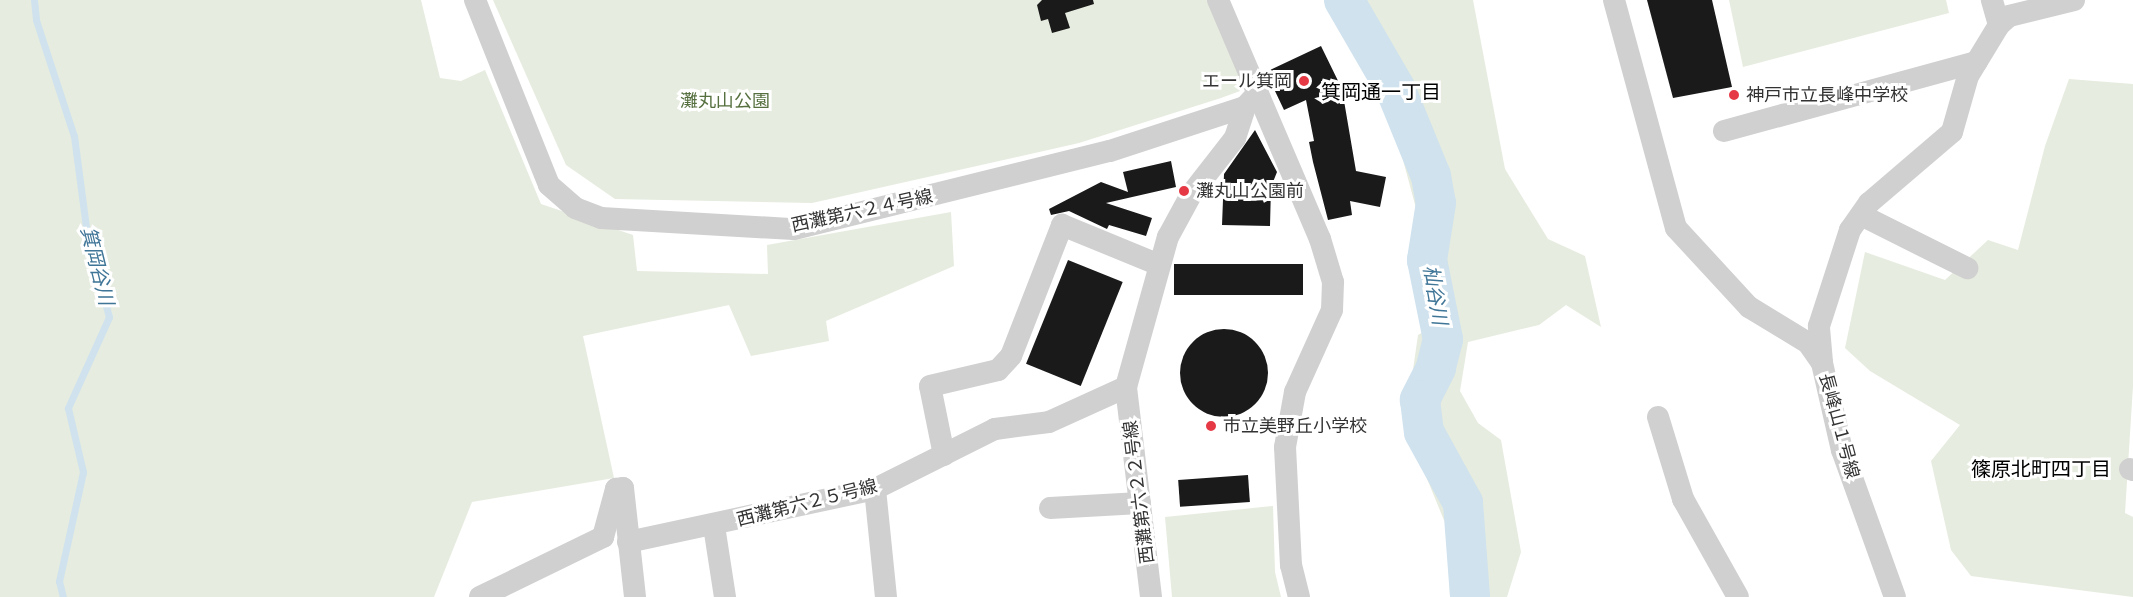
<!DOCTYPE html>
<meta charset="utf-8">
<style>
body{margin:0}
#map{position:relative;width:2133px;height:597px;overflow:hidden;background:#fff;font-family:Arial,"Noto Sans JP",sans-serif}
div>[style]{position:absolute}
[style*='--x']{left:calc(var(--x)*1px);top:calc(var(--y)*1px);width:calc(var(--w)*1px);rotate:calc(var(--a)*1deg)}
.green>*{inset:0;background:#e6ecdf}
.stream>*{height:7px;margin:-3.5px;padding:0 3.5px;transform-origin:3.5px;border-radius:3.5px;background:#cfe2ee}
.river>*{height:40px;margin:-20px;padding:0 20px;transform-origin:20px;border-radius:20px;background:#cfe2ee}
.building>*{inset:0;background:#1a1a1a;transform-origin:0 0}
.round{border-radius:50%}
.street>*{height:22px;margin:-11px;padding:0 11px;transform-origin:11px;border-radius:11px;background:#d0d0d0}
.dots>*{width:16px;height:16px;translate:-50% -50%;box-sizing:border-box;border:3px solid #fff;border-radius:50%}
span{translate:-50% -50%;white-space:nowrap;text-align:center;line-height:1.15;-webkit-text-stroke:6px #fff;paint-order:stroke}
.poi-label{font-size:18px;color:#333}
.right{translate:-100% -50%;text-align:right}
.left{translate:0 -50%;text-align:left}
.park-label{font-size:18px;color:#56703f}
.street-label{font-size:18px;color:#333}
.neighbourhood-label{font-size:20px;color:#000}
.water-label{font-size:20px;color:#3f7597;font-style:italic}
</style>
<div id="map">
<div class="green">
<div style="clip-path:polygon(0 0,421px 0,440px 78px,461px 81px,485px 70px,541px 204px,633px 235px,637px 271px,768px 274px,767px 245px,951px 212px,954px 266px,826px 321px,829px 341px,751px 356px,729px 305px,583px 336px,614px 478px,472px 502px,434px 597px,0 597px)"></div>
<div style="clip-path:polygon(493px 0,1212px 0,1243px 81px,1240px 91px,1221px 98px,1079px 143px,812px 203px,615px 199px,566px 165px)"></div>
<div style="clip-path:polygon(1329px 0,1473px 0,1505px 169px,1548px 239px,1585px 256px,1601px 327px,1566px 305px,1539px 325px,1468px 342px,1460px 391px,1478px 423px,1501px 440px,1521px 552px,1507px 597px,1450px 597px,1448px 530px,1405px 425px,1418px 335px,1449px 317px,1444px 281px,1435px 279px,1392px 119px)"></div>
<div style="clip-path:polygon(1729px 0,1946px 0,1949px 13px,1743px 67px)"></div>
<div style="clip-path:polygon(2069px 79px,2133px 84px,2133px 386px,2125px 513px,2133px 517px,2133px 597px,1971px 576px,1951px 550px,1931px 461px,1960px 425px,1870px 371px,1845px 348px,1865px 252px,1945px 280px,1988px 240px,2018px 250px,2045px 146px)"></div>
<div style="clip-path:polygon(1273px 506px,1275px 572px,1281px 597px,1172px 597px,1165px 517px)"></div>
</div>
<div class="stream">
<div style="--x:34;--y:0;--w:20;--a:84"></div>
<div style="--x:36;--y:20;--w:122;--a:71.9"></div>
<div style="--x:74;--y:136;--w:100;--a:82.5"></div>
<div style="--x:87;--y:235;--w:85;--a:75"></div>
<div style="--x:109;--y:317;--w:100;--a:114.3"></div>
<div style="--x:68;--y:408;--w:66;--a:76.8"></div>
<div style="--x:83;--y:472;--w:112;--a:102.4"></div>
<div style="--x:59;--y:581;--w:16;--a:76"></div>
</div>
<div class="river">
<div style="--x:1344;--y:0;--w:102;--a:59.9"></div>
<div style="--x:1395;--y:88;--w:95;--a:67.8"></div>
<div style="--x:1431;--y:176;--w:27;--a:80"></div>
<div style="--x:1436;--y:203;--w:58;--a:99"></div>
<div style="--x:1427;--y:260;--w:81;--a:78.6"></div>
<div style="--x:1443;--y:339;--w:30;--a:104"></div>
<div style="--x:1436;--y:368;--w:36;--a:117"></div>
<div style="--x:1420;--y:400;--w:32;--a:83"></div>
<div style="--x:1424;--y:432;--w:81;--a:61.2"></div>
<div style="--x:1463;--y:503;--w:94;--a:85.7"></div>
</div>
<div class="building">
<div style="clip-path:polygon(1042px 0,1093px 0,1094px 4px,1065px 13px,1070px 28px,1052px 33px,1048px 19px,1041px 21px,1037px 5px)"></div>
<div style="clip-path:polygon(1647px 0,1712px 0,1732px 87px,1673px 98px)"></div>
<div style="clip-path:polygon(1321px 46px,1342px 89px,1356px 171px,1386px 177px,1380px 207px,1350px 201px,1352px 215px,1328px 220px,1313px 162px,1309px 142px,1314px 141px,1306px 100px,1284px 110px,1266px 72px)"></div>
<div style="clip-path:polygon(1255px 130px,1277px 172px,1271px 187px,1270px 226px,1222px 225px,1224px 174px)"></div>
<div style="clip-path:polygon(1171px 161px,1176px 187px,1106px 203px,1152px 218px,1146px 236px,1109px 225px,1107px 229px,1069px 211px,1051px 215px,1049px 209px,1101px 182px,1128px 192px,1123px 172px)"></div>
<div style="left:1068px;top:260px;width:59px;height:112px;rotate:22deg"></div>
<div style="left:1174px;top:264px;width:129px;height:31px"></div>
<div class="round" style="left:1180px;top:329px;width:88px;height:88px"></div>
<div style="left:1248px;top:475px;width:27px;height:70px;rotate:86deg"></div>
</div>
<div class="street">
<div style="--x:475;--y:0;--w:199;--a:68.2"></div>
<div style="--x:549;--y:185;--w:35;--a:41"></div>
<div style="--x:575;--y:208;--w:28;--a:21"></div>
<div style="--x:601;--y:218;--w:193;--a:3.3"></div>
<div style="--x:794;--y:229;--w:325;--a:-13.9"></div>
<div style="--x:1110;--y:151;--w:142;--a:-18.1"></div>
<div style="--x:1245;--y:107;--w:19;--a:-47"></div>
<div style="--x:1218;--y:0;--w:260;--a:66.9"></div>
<div style="--x:1320;--y:239;--w:45;--a:73.2"></div>
<div style="--x:1333;--y:282;--w:28;--a:92"></div>
<div style="--x:1332;--y:310;--w:90;--a:114.3"></div>
<div style="--x:1295;--y:392;--w:56;--a:100.3"></div>
<div style="--x:1285;--y:447;--w:118;--a:87.1"></div>
<div style="--x:1291;--y:565;--w:33;--a:76"></div>
<div style="--x:1614;--y:0;--w:236;--a:74.8"></div>
<div style="--x:1676;--y:228;--w:108;--a:47.3"></div>
<div style="--x:1749;--y:307;--w:69;--a:31.4"></div>
<div style="--x:1808;--y:343;--w:24;--a:55"></div>
<div style="--x:1822;--y:363;--w:89;--a:77.1"></div>
<div style="--x:1842;--y:450;--w:156;--a:70.2"></div>
<div style="--x:1999;--y:25;--w:13;--a:-42"></div>
<div style="--x:2009;--y:16;--w:67;--a:-13.8"></div>
<div style="--x:1724;--y:131;--w:262;--a:-15.3"></div>
<div style="--x:1861;--y:215;--w:119;--a:26.6"></div>
<div style="--x:1822;--y:362;--w:36;--a:-95"></div>
<div style="--x:1819;--y:326;--w:101;--a:-72.1"></div>
<div style="--x:1850;--y:230;--w:33;--a:-55"></div>
<div style="--x:1869;--y:203;--w:109;--a:-40.5"></div>
<div style="--x:1952;--y:132;--w:58;--a:-74.1"></div>
<div style="--x:1968;--y:76;--w:60;--a:-58.7"></div>
<div style="--x:1999;--y:25;--w:26;--a:-106"></div>
<div style="--x:1658;--y:417;--w:86;--a:73"></div>
<div style="--x:1683;--y:499;--w:112;--a:60.7"></div>
<div style="--x:944;--y:455;--w:70;--a:-101.5"></div>
<div style="--x:930;--y:386;--w:70;--a:-13.2"></div>
<div style="--x:998;--y:370;--w:19;--a:-47"></div>
<div style="--x:1011;--y:356;--w:141;--a:-68.7"></div>
<div style="--x:1062;--y:225;--w:103;--a:22.3"></div>
<div style="--x:2130;--y:469;--w:3;--a:18"></div>
<div style="--x:875;--y:489;--w:109;--a:84.2"></div>
<div style="--x:1050;--y:508;--w:90;--a:-3.2"></div>
<div style="--x:714;--y:526;--w:72;--a:81.2"></div>
<div style="--x:628;--y:542;--w:253;--a:-12.1"></div>
<div style="--x:875;--y:489;--w:134;--a:-26.6"></div>
<div style="--x:995;--y:429;--w:54;--a:-7.4"></div>
<div style="--x:1049;--y:422;--w:85;--a:-24.4"></div>
<div style="--x:480;--y:597;--w:137;--a:-26"></div>
<div style="--x:603;--y:537;--w:50;--a:-74.8"></div>
<div style="--x:616;--y:489;--w:7;--a:-8"></div>
<div style="--x:623;--y:488;--w:110;--a:83.7"></div>
<div style="--x:1151;--y:597;--w:211;--a:-96.8"></div>
<div style="--x:1126;--y:387;--w:156;--a:-74.4"></div>
<div style="--x:1168;--y:237;--w:50;--a:-61.4"></div>
<div style="--x:1192;--y:193;--w:70;--a:-52"></div>
<div style="--x:1235;--y:138;--w:33;--a:-72"></div>
</div>
<div class="dots">
<div style="left:1304px;top:81px;background:#e63946"></div>
<div style="left:1734px;top:95px;background:#e63946"></div>
<div style="left:1184px;top:191px;background:#e63946"></div>
<div style="left:1211px;top:426px;background:#e63946"></div>
</div>
<div class="poi-label">
<span class="right" style="left:1292px;top:81px">エール箕岡</span>
<span class="left" style="left:1746px;top:95px">神戸市立長峰中学校</span>
<span class="left" style="left:1196px;top:191px">灘丸山公園前</span>
<span class="left" style="left:1223px;top:426px">市立美野丘小学校</span>
</div>
<div class="park-label">
<span style="left:725px;top:101px">灘丸山公園</span>
</div>
<div class="street-label">
<span style="left:862px;top:211px;rotate:-12deg">西灘第六２４号線</span>
<span style="left:1839px;top:426px;rotate:75deg">長峰山１号線</span>
<span style="left:1139px;top:492px;rotate:-97deg">西灘第六２２号線</span>
<span style="left:807px;top:503px;rotate:-14deg">西灘第六２５号線</span>
</div>
<div class="neighbourhood-label">
<span style="left:1381px;top:92px">箕岡通一丁目</span>
<span style="left:2041px;top:469px">篠原北町四丁目</span>
</div>
<div class="water-label">
<span style="left:97px;top:266px;rotate:76deg">箕岡谷川</span>
<span style="left:1435px;top:295px;rotate:80deg">杣谷川</span>
</div>
</div>
